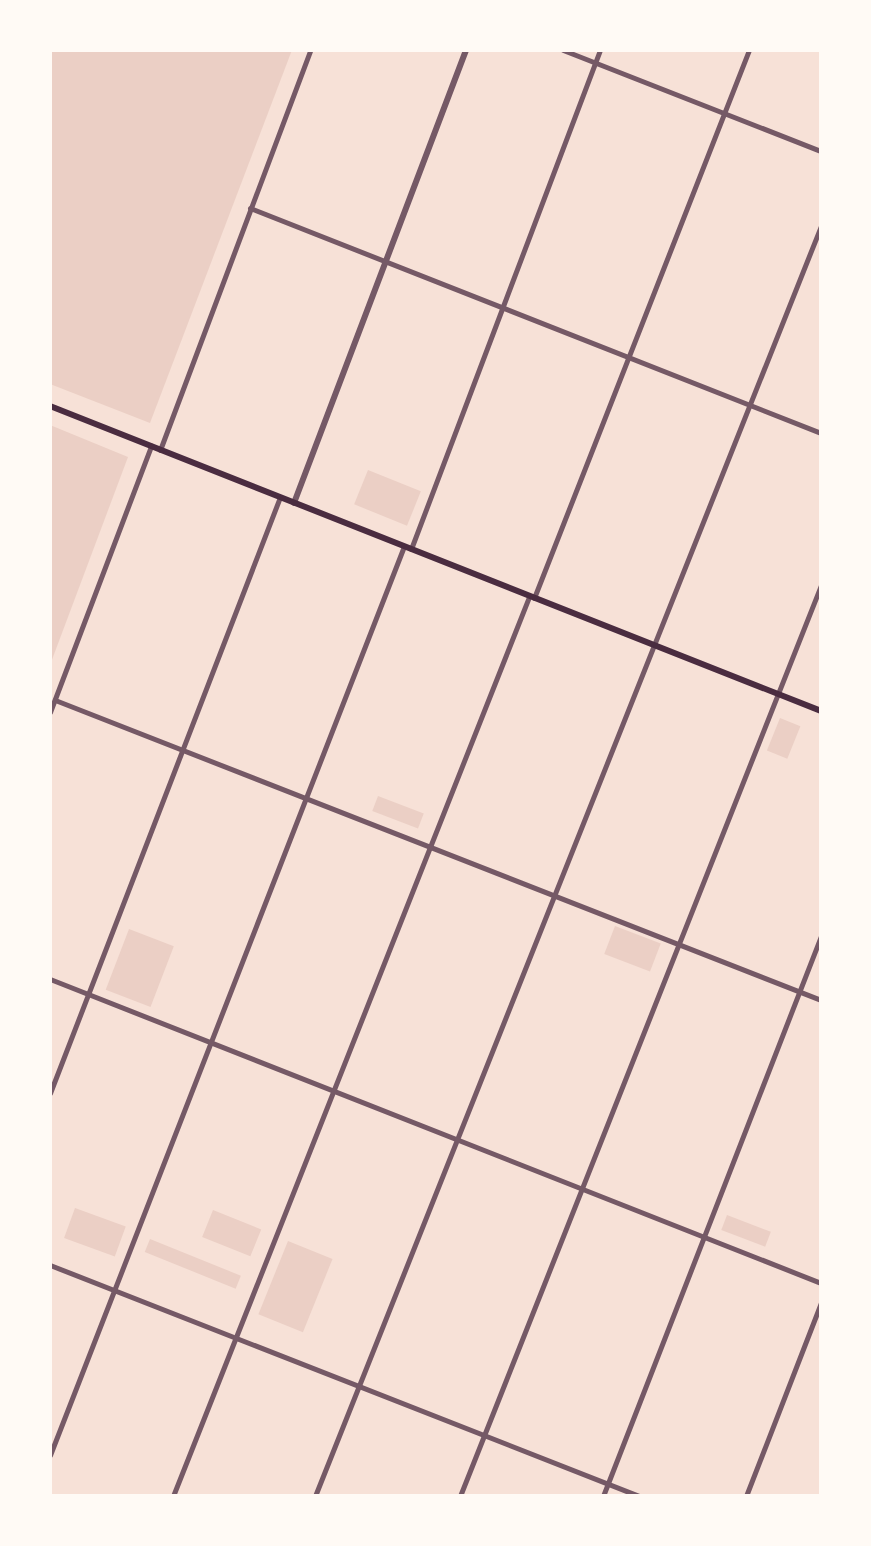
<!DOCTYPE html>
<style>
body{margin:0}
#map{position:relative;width:871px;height:1546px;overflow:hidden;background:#f7e1d7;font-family:"Source Serif 4",serif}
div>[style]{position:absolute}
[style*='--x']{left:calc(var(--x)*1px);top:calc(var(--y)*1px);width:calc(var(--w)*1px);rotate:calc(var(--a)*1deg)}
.green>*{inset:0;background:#ebcfc5;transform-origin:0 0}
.minor>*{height:5px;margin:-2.5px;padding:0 2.5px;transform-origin:2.5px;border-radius:2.5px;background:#755966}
.tertiary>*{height:6px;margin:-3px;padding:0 3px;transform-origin:3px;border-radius:3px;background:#755966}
.secondary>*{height:6px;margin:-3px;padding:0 3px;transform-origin:3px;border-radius:3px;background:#4a2c40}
span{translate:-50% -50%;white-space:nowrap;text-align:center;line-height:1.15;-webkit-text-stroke:10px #fffaf5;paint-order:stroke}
.frame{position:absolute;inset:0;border:52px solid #fffaf5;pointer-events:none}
</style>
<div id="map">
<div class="green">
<div style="clip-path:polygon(50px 50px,292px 50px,150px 423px,50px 384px)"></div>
<div style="clip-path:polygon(50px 425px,128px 457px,50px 665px)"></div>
<div style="left:368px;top:470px;width:57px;height:37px;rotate:22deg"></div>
<div style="left:780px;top:718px;width:22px;height:35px;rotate:22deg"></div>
<div style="left:378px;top:796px;width:49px;height:16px;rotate:21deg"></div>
<div style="left:615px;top:926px;width:49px;height:30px;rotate:21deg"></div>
<div style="left:129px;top:929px;width:48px;height:65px;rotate:21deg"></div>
<div style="left:75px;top:1208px;width:54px;height:32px;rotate:20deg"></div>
<div style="left:213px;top:1210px;width:52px;height:29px;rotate:22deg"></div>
<div style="left:727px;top:1215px;width:47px;height:16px;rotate:21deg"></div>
<div style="left:150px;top:1239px;width:98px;height:14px;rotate:22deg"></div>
<div style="left:288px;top:1241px;width:48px;height:79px;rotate:22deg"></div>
</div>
<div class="minor">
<div style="--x:563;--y:50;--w:277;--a:21.4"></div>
<div style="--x:250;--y:208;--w:614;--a:21.51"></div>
<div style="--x:160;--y:450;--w:427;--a:-69.4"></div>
<div style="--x:411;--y:549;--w:534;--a:-69.26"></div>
<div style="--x:534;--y:598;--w:589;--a:-68.58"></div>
<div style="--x:55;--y:700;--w:823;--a:21.39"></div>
<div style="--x:50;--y:712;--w:285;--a:-69.2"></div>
<div style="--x:50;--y:979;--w:829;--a:21.52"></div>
<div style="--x:50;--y:1093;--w:639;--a:-68.9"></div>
<div style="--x:50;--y:1265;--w:633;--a:21.41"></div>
<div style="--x:50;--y:1455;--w:975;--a:-68.72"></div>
<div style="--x:173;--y:1496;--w:967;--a:-68.4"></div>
<div style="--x:315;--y:1496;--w:1367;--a:-68.28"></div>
<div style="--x:460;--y:1496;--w:980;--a:-68.38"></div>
<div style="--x:603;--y:1496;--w:601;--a:-68.73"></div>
<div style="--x:746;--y:1496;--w:207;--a:-68.8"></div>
</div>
<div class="tertiary">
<div style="--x:294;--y:503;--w:485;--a:-69.2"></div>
</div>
<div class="secondary">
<div style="--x:50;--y:406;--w:829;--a:21.58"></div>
</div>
<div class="frame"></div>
</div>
